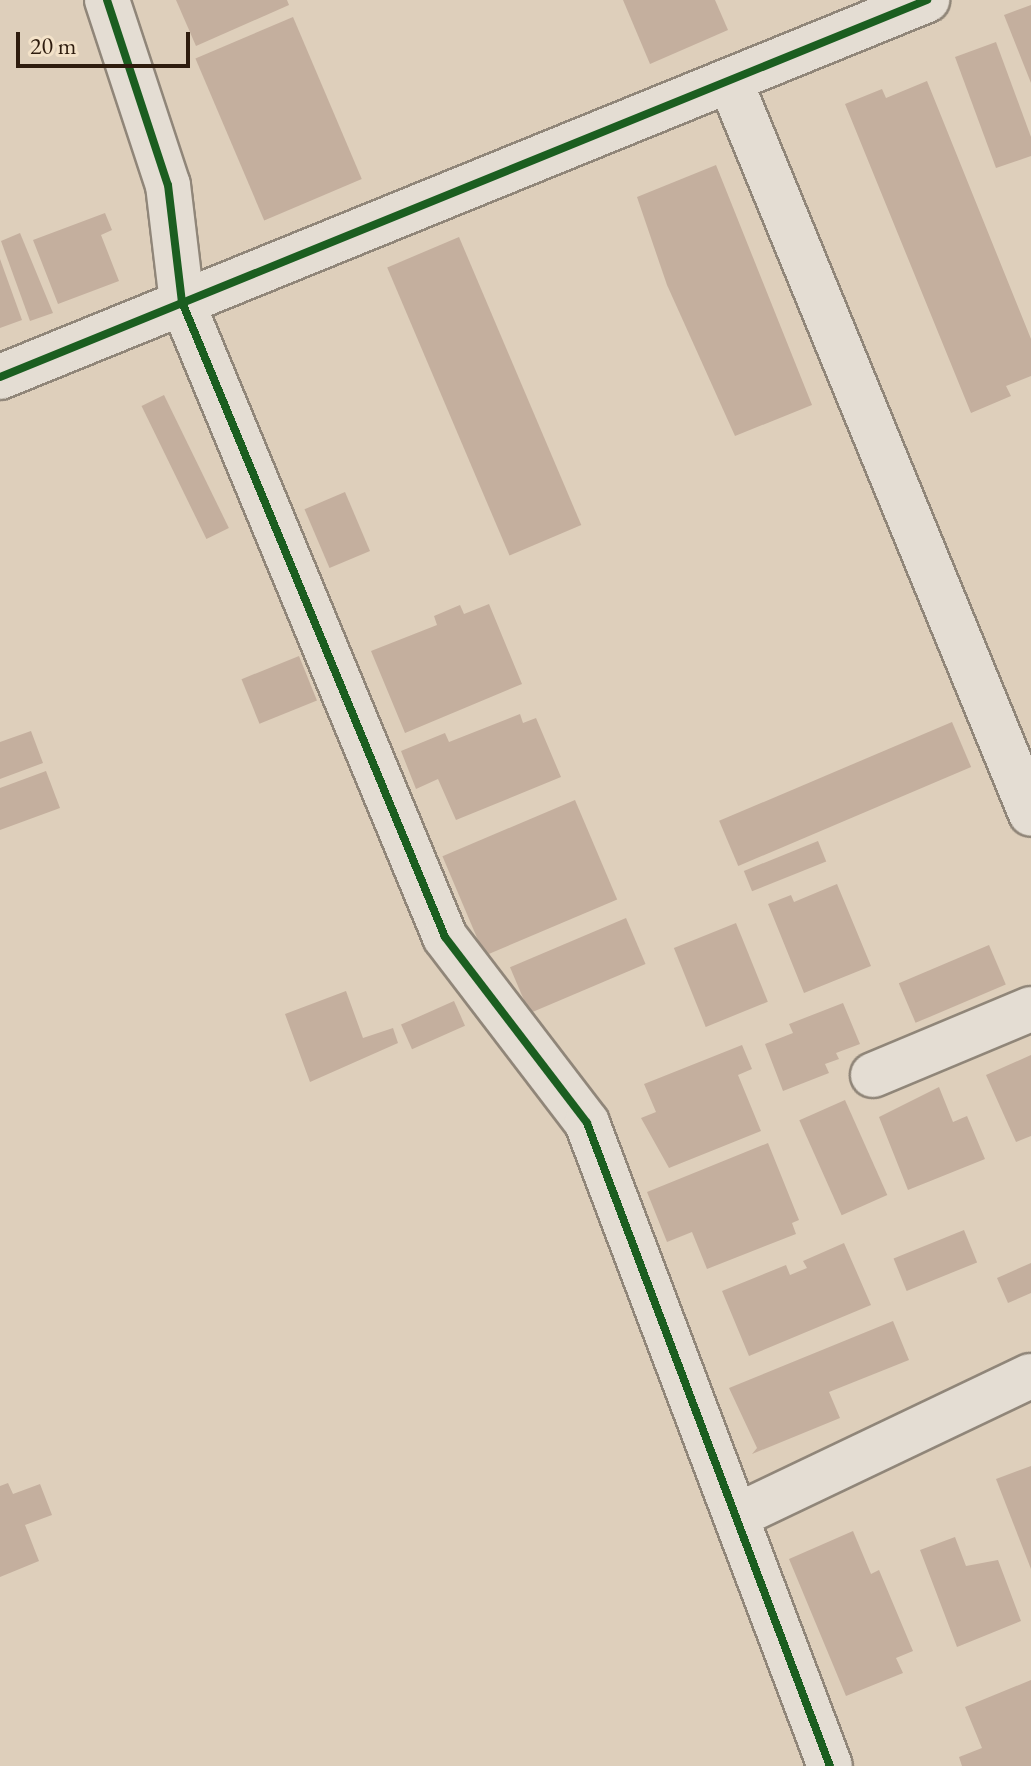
<!DOCTYPE html>
<style>
body{margin:0}
#map{position:relative;width:1031px;height:1766px;overflow:hidden;background:#decfbb;font-family:"EB Garamond",serif}
div>[style]{position:absolute}
[style*='--x']{left:calc(var(--x)*1px);top:calc(var(--y)*1px);width:calc(var(--w)*1px);rotate:calc(var(--a)*1deg)}
.building>*{inset:0;background:#c4af9e;transform-origin:0 0}
.roads{filter:drop-shadow(2px 0 #908679) drop-shadow(-2px 0 #908679) drop-shadow(0 2px #908679) drop-shadow(0 -2px #908679)}
.minor>*{height:44px;margin:-22px;padding:0 22px;transform-origin:22px;border-radius:22px;background:#e4ddd3}
.cycleway>*{height:8px;margin:-4px;padding:0 4px;transform-origin:4px;border-radius:4px;background:#1b5e20}
span{translate:-50% -50%;white-space:nowrap;text-align:center;line-height:1.15;-webkit-text-stroke:7px #f3e2c9;paint-order:stroke}
.scale{position:absolute;left:16px;top:32px;width:174px;height:36px;box-sizing:border-box;border:4px solid #2e1c0e;border-top:0;padding-left:10px;font-size:24px;line-height:28px;white-space:nowrap;color:#2e1c0e;-webkit-text-stroke:6px #f3e2c9;paint-order:stroke}
</style>
<div id="map">
<div class="building">
<div style="clip-path:polygon(176px 0,287px 0,289px 5px,196px 46px)"></div>
<div style="clip-path:polygon(623px 0,715px 0,728px 30px,650px 64px)"></div>
<div style="clip-path:polygon(1031px 5px,1031px 83px,1004px 15px)"></div>
<div style="left:293px;top:17px;width:176px;height:106px;rotate:67deg"></div>
<div style="clip-path:polygon(996px 42px,1031px 137px,1031px 156px,996px 168px,955px 57px)"></div>
<div style="clip-path:polygon(927px 81px,1031px 339px,1031px 376px,1006px 386px,1011px 396px,971px 413px,845px 104px,882px 89px,886px 98px)"></div>
<div style="clip-path:polygon(716px 165px,812px 405px,735px 436px,667px 285px,637px 197px)"></div>
<div style="clip-path:polygon(105px 213px,112px 230px,101px 235px,119px 281px,58px 304px,33px 240px)"></div>
<div style="clip-path:polygon(20px 233px,53px 313px,30px 321px,1px 241px)"></div>
<div style="left:459px;top:237px;width:313px;height:78px;rotate:67deg"></div>
<div style="clip-path:polygon(0 259px,22px 320px,0 328px)"></div>
<div style="left:164px;top:395px;width:148px;height:25px;rotate:64deg"></div>
<div style="left:345px;top:492px;width:64px;height:44px;rotate:67deg"></div>
<div style="clip-path:polygon(489px 604px,522px 684px,405px 733px,371px 651px,437px 625px,434px 616px,460px 605px,464px 614px)"></div>
<div style="left:299px;top:656px;width:48px;height:62px;rotate:68deg"></div>
<div style="clip-path:polygon(520px 714px,523px 723px,536px 718px,561px 777px,456px 820px,438px 779px,416px 789px,401px 751px,445px 733px,449px 742px)"></div>
<div style="left:952px;top:722px;width:49px;height:253px;rotate:67deg"></div>
<div style="clip-path:polygon(31px 731px,43px 763px,0 779px,0 742px)"></div>
<div style="clip-path:polygon(46px 771px,60px 808px,0 830px,0 788px)"></div>
<div style="left:575px;top:800px;width:108px;height:144px;rotate:67deg"></div>
<div style="left:818px;top:841px;width:22px;height:80px;rotate:68deg"></div>
<div style="clip-path:polygon(837px 884px,871px 966px,804px 993px,768px 904px,791px 895px,794px 902px)"></div>
<div style="left:626px;top:918px;width:50px;height:126px;rotate:67deg"></div>
<div style="left:736px;top:923px;width:85px;height:67px;rotate:68deg"></div>
<div style="left:989px;top:945px;width:43px;height:98px;rotate:67deg"></div>
<div style="clip-path:polygon(346px 991px,363px 1038px,393px 1028px,398px 1043px,310px 1082px,285px 1014px)"></div>
<div style="left:454px;top:1001px;width:27px;height:58px;rotate:66deg"></div>
<div style="clip-path:polygon(843px 1003px,860px 1044px,836px 1053px,839px 1059px,825px 1064px,829px 1073px,783px 1091px,765px 1044px,793px 1033px,789px 1024px)"></div>
<div style="clip-path:polygon(742px 1045px,752px 1069px,738px 1075px,761px 1131px,669px 1168px,641px 1118px,656px 1112px,644px 1084px)"></div>
<div style="clip-path:polygon(1031px 1055px,1031px 1136px,1016px 1142px,986px 1075px)"></div>
<div style="clip-path:polygon(939px 1087px,953px 1122px,967px 1116px,985px 1159px,908px 1190px,879px 1117px)"></div>
<div style="left:845px;top:1100px;width:104px;height:50px;rotate:66deg"></div>
<div style="clip-path:polygon(768px 1143px,799px 1220px,792px 1223px,796px 1234px,707px 1269px,692px 1232px,667px 1242px,647px 1192px)"></div>
<div style="left:964px;top:1230px;width:35px;height:76px;rotate:68deg"></div>
<div style="clip-path:polygon(844px 1243px,871px 1305px,749px 1356px,722px 1291px,786px 1265px,790px 1275px,807px 1268px,803px 1261px)"></div>
<div style="clip-path:polygon(1031px 1263px,1031px 1293px,1008px 1303px,997px 1278px)"></div>
<div style="clip-path:polygon(893px 1321px,909px 1360px,829px 1392px,840px 1418px,752px 1454px,757px 1448px,729px 1388px)"></div>
<div style="clip-path:polygon(1031px 1466px,1031px 1569px,996px 1479px)"></div>
<div style="clip-path:polygon(8px 1483px,13px 1494px,40px 1484px,52px 1515px,25px 1525px,39px 1561px,0 1577px,0 1486px)"></div>
<div style="clip-path:polygon(853px 1531px,871px 1574px,879px 1570px,913px 1651px,896px 1658px,903px 1673px,846px 1696px,789px 1559px)"></div>
<div style="clip-path:polygon(955px 1537px,966px 1566px,998px 1560px,1021px 1621px,957px 1647px,920px 1550px)"></div>
<div style="clip-path:polygon(1031px 1680px,1031px 1766px,962px 1766px,959px 1757px,982px 1748px,965px 1707px)"></div>
</div>
<div class="roads">
<div class="minor">
<div style="--x:107;--y:0;--w:195;--a:71.8"></div>
<div style="--x:168;--y:185;--w:118;--a:83.2"></div>
<div style="--x:182;--y:302;--w:687;--a:67.5"></div>
<div style="--x:445;--y:937;--w:234;--a:52.6"></div>
<div style="--x:587;--y:1123;--w:687;--a:69.3"></div>
<div style="--x:730;--y:81;--w:792;--a:67.67"></div>
<div style="--x:0;--y:377;--w:1001;--a:-22.13"></div>
<div style="--x:873;--y:1075;--w:171;--a:-22.7"></div>
<div style="--x:739;--y:1515;--w:323;--a:-25.5"></div>
</div>
</div>
<div class="cycleway">
<div style="--x:107;--y:0;--w:195;--a:71.8"></div>
<div style="--x:168;--y:185;--w:118;--a:83.2"></div>
<div style="--x:182;--y:302;--w:687;--a:67.5"></div>
<div style="--x:445;--y:937;--w:234;--a:52.6"></div>
<div style="--x:587;--y:1123;--w:687;--a:69.3"></div>
<div style="--x:0;--y:377;--w:1001;--a:-22.13"></div>
</div>
<div class="scale">20 m</div>
</div>
